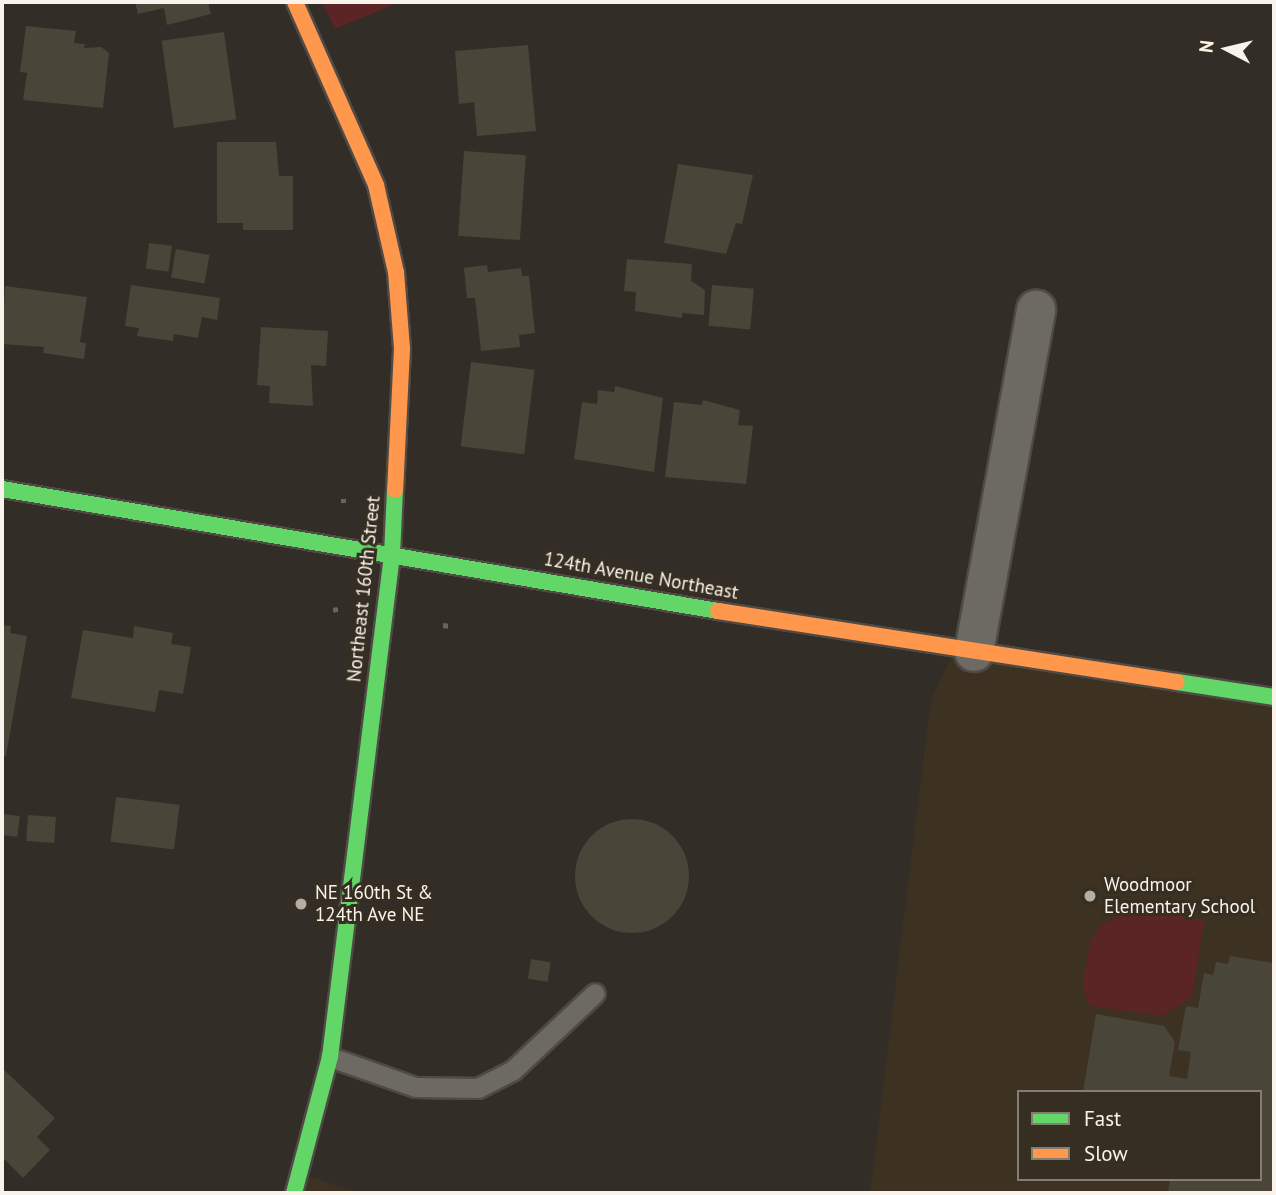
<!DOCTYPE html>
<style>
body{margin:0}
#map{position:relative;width:1276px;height:1195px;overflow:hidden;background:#322d27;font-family:"PT Sans",sans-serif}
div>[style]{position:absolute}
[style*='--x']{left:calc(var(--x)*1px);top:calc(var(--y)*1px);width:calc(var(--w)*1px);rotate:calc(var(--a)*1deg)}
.built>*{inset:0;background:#3d3222}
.green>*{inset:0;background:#5b2425}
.building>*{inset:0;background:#494539;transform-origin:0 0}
.round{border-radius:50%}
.path>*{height:4.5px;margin-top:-2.25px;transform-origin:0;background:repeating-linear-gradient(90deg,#68645f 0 5px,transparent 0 10px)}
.roads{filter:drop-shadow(2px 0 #4f4a45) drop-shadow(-2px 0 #4f4a45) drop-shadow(0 2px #4f4a45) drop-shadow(0 -2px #4f4a45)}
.lane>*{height:19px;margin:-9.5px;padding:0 9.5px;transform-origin:9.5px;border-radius:9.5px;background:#6d6963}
.street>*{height:38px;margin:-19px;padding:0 19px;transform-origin:19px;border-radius:19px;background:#6d6963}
.fast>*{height:16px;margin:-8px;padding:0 8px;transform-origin:8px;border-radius:8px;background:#63d668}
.slow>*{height:16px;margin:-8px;padding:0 8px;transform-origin:8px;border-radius:8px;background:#ff974d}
.dots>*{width:19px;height:19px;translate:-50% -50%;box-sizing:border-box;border:4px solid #372e22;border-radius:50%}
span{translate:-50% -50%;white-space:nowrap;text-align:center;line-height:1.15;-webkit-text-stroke:6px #372e22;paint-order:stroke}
.street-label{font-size:19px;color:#f9f3eb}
.poi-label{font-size:19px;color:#f9f3eb}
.left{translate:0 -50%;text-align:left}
.frame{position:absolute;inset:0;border:4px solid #f9f3eb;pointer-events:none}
.legend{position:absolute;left:1017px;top:1090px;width:245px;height:91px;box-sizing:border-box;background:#372e22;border:2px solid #857d72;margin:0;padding:9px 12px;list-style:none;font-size:21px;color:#f9f3eb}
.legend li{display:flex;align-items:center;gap:14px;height:35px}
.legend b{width:35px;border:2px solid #857d72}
.north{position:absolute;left:1192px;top:14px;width:70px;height:70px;-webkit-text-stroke:5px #372e22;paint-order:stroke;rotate:277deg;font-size:19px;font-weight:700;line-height:28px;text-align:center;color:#f9f3eb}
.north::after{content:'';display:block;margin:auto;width:24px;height:32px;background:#f9f3eb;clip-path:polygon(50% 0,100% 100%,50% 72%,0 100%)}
</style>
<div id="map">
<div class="built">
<div style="clip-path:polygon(evenodd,955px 649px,1274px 697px,1274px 1193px,870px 1193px,931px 700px,955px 649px,1019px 1092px,1260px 1092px,1260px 1179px,1019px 1179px,1019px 1092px)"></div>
<div style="clip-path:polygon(301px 1174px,361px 1193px,294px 1193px)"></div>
</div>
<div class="green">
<div style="clip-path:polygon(322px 2px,400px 2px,335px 29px)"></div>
<div style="clip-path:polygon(1133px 908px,1204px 920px,1192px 997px,1163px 1016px,1089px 1006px,1083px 984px,1090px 942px,1101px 925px)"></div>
</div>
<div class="building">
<div style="clip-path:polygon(135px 2px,208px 2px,211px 14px,167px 25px,164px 8px,138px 14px)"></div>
<div style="clip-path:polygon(26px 26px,76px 31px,74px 43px,85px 44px,84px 48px,101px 47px,109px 53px,103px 108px,23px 100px,27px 73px,20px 72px)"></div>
<div style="left:224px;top:32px;width:88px;height:63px;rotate:82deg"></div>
<div style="clip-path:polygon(528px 45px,536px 131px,477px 136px,474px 102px,459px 104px,455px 51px)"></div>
<div style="clip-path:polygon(217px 142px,276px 142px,279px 176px,293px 176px,293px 230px,243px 230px,243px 223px,217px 223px)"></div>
<div style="left:464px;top:151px;width:62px;height:85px;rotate:4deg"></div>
<div style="clip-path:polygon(678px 164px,753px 175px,742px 224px,736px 223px,726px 254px,664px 243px)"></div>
<div style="left:149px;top:243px;width:23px;height:26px;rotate:7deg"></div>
<div style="left:176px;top:249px;width:34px;height:29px;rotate:10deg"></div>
<div style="clip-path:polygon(627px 259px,692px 264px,691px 281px,705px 290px,704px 315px,682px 313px,682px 318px,635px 311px,636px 292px,624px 291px)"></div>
<div style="clip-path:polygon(487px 265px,488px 272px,521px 268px,522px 276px,529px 276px,535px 333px,519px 335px,520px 347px,481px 351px,475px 298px,467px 298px,464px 268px)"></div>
<div style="clip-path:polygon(131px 285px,220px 298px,217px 320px,202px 317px,198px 338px,174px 334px,173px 341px,137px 336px,139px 328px,125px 326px)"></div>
<div style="left:712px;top:285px;width:42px;height:41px;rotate:5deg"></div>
<div style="clip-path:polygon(5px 286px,87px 297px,80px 342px,86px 343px,84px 359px,43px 353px,44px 347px,2px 344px)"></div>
<div style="clip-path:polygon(261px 327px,328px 331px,326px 366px,311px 365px,313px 406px,269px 403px,270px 386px,257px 385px)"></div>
<div style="left:471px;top:362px;width:64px;height:85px;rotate:7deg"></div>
<div style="clip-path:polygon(615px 386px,663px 398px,654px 472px,574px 459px,582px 402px,597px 404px,598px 390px,614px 392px)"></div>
<div style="clip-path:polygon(703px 400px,740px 410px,738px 425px,753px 426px,746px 484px,665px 477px,674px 402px,702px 405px)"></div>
<div style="clip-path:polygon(2px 625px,11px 626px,10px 633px,27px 636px,6px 756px,2px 755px)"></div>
<div style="clip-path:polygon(134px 626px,173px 633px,171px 644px,191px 647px,183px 694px,159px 690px,155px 712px,71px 698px,83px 630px,133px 638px)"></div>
<div style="left:116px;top:797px;width:64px;height:45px;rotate:7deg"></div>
<div style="left:3px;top:814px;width:17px;height:21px;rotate:7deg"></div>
<div style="left:28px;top:815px;width:28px;height:26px;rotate:4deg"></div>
<div class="round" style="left:575px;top:819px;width:114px;height:114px"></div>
<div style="clip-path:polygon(1230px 956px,1274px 963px,1274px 1193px,1168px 1193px,1170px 1179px,1260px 1179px,1260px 1092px,1083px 1092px,1096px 1014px,1164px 1026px,1175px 1042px,1169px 1076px,1187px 1079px,1191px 1052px,1178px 1050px,1186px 1006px,1198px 1008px,1204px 973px,1213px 975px,1216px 962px,1228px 964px)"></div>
<div style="left:531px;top:959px;width:20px;height:20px;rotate:9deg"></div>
<div style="clip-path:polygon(2px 1068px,55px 1118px,37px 1137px,50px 1150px,23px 1178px,2px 1157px)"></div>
</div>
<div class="path">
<div style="--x:341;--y:501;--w:6;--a:0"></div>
<div style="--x:333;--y:610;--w:8;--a:-14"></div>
<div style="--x:443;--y:625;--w:7;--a:8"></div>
</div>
<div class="roads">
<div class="lane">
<div style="--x:330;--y:1057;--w:90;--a:19.4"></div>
<div style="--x:415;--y:1087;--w:63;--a:0.9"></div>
<div style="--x:478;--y:1088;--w:39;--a:-27"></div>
<div style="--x:513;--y:1070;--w:112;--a:-43.2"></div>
</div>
<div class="street">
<div style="--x:974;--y:652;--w:348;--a:-79.7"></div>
</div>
<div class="fast">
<div style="--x:2;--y:489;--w:726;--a:9.67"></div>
<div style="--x:1177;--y:682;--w:98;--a:8.8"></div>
<div style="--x:294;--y:1193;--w:141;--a:-75.2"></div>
<div style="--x:330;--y:1057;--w:506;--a:-82.96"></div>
<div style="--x:392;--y:555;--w:65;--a:-87.4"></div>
</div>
<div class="slow">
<div style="--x:295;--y:2;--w:200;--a:66.1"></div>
<div style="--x:376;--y:185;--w:89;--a:77.1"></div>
<div style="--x:396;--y:272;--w:77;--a:85.5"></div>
<div style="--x:402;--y:349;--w:141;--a:92.8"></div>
<div style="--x:718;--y:611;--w:464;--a:8.8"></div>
</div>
</div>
<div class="dots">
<div style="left:1090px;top:896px;background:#b3aea6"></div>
<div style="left:301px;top:904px;background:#b3aea6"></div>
</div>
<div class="street-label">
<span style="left:641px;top:576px;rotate:10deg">124th Avenue Northeast</span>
<span style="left:364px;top:589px;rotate:-84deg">Northeast 160th Street</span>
</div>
<div class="poi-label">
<span class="left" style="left:1104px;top:896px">Woodmoor<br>Elementary School</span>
<span class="left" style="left:315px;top:904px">NE 160th St &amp;<br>124th Ave NE</span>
</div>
<div class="frame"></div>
<ul class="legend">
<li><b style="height:9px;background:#63d668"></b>Fast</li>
<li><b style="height:9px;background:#ff974d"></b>Slow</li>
</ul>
<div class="north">N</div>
</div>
